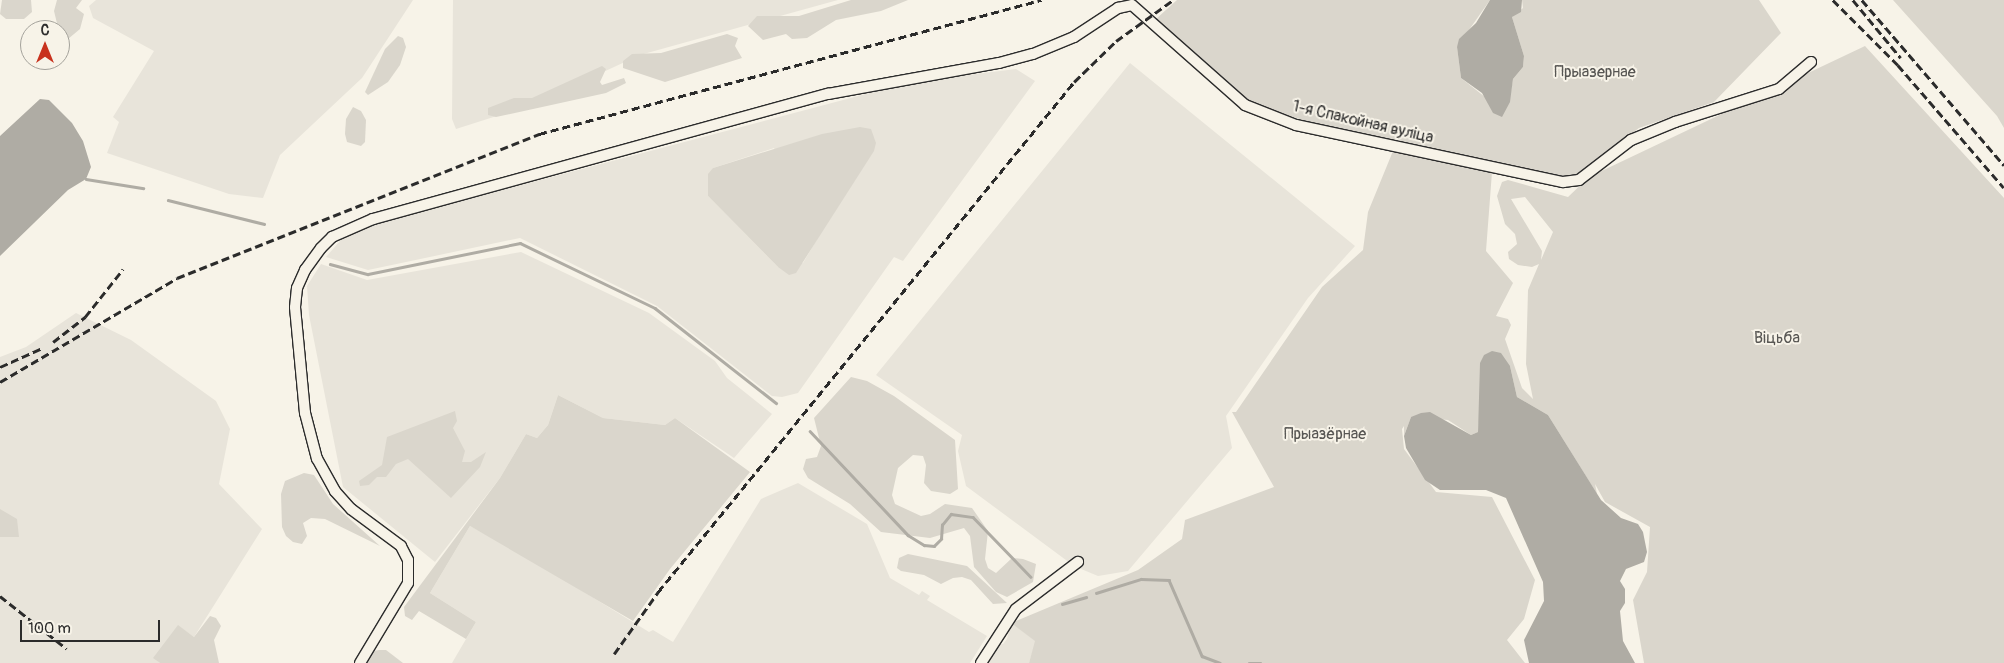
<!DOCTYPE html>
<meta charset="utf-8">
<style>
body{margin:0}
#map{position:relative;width:2004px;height:663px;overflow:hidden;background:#f7f3e8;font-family:Pangolin,sans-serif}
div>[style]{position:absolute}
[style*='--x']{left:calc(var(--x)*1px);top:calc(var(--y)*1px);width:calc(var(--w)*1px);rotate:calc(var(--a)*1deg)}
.built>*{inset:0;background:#e8e4da}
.green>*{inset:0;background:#dad6cc}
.water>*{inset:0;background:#afaca4}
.stream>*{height:2.5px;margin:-1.25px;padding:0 1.25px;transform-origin:1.25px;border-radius:1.25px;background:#afaca4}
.roads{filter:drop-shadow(1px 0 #2b2b2b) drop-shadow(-1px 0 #2b2b2b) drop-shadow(0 1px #2b2b2b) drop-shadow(0 -1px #2b2b2b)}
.minor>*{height:10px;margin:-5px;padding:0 5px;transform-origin:5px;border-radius:5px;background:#f7f3e8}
.rail>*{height:2.5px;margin-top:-1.25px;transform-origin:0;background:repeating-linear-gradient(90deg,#2b2b2b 0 8px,transparent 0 12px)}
span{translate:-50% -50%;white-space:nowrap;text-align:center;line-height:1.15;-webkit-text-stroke:4px #f7f3e8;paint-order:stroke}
.park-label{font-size:16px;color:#575653}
.street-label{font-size:16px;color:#2b2b2b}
.north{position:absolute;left:20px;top:20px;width:50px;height:50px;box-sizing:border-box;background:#f7f3e8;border:1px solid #a5a39c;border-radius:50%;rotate:0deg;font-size:14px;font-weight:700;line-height:20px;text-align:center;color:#2b2b2b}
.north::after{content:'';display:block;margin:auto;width:18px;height:22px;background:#c8321e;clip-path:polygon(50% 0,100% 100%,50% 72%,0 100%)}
.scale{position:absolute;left:20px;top:620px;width:140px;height:22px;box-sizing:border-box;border:2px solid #2b2b2b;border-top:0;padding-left:6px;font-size:15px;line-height:18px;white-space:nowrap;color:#2b2b2b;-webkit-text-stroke:4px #f7f3e8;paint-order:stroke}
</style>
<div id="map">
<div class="built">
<div style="clip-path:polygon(96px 0,413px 0,362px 78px,280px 155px,263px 198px,229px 194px,107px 153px,119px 122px,113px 117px,154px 51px,93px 18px,89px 6px)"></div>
<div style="clip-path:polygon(453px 0,838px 0,640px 55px,534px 104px,456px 129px,452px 119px)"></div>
<div style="clip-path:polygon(1130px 63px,1355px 246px,1308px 298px,1226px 416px,1232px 448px,1128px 571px,1098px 576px,1074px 566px,966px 486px,958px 451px,962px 435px,876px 375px)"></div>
<div style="clip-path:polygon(evenodd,1016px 69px,1035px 81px,903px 261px,894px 257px,798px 393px,782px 397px,772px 396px,657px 306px,520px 238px,368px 270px,326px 257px,347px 233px,359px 228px,911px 82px,1016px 69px,774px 148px,819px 236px,803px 263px,778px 267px,708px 196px,713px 168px,774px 148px)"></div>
<div style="clip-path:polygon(521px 252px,649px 313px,715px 361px,727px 378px,772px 414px,734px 458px,675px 418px,665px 425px,603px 418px,558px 395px,548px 425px,537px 438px,526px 434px,500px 478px,435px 562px,343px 487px,309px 315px,307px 286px,321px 264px,367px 280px)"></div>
<div style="clip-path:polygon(76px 313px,131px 340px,216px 401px,230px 429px,219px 484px,262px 529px,194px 637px,178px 626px,154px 658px,160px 663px,0 663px,0 357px,26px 347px)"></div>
<div style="clip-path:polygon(798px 483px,867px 524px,890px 578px,919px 595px,922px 591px,930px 596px,927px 600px,987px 636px,970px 663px,452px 663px,476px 622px,430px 593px,470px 526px,527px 557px,649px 632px,653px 630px,673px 642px,761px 499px)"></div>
<div style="clip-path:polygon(1011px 623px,1036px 641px,1029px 663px,986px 663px,997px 645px,1003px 644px,1007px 639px)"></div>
</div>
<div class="green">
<div style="clip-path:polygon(2px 0,31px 0,32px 12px,24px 19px,6px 19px,0 14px)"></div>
<div style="clip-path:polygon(57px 0,82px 0,76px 8px,84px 14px,80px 29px,62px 44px,54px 11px)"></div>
<div style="clip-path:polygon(851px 0,908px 0,881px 11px,836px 20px,807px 38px,792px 39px,786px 34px,763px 40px,748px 26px,757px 16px,799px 16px)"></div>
<div style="clip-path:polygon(1177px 0,1490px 0,1457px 47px,1461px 78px,1485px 97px,1511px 91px,1513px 79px,1523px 67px,1524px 56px,1512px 17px,1523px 8px,1522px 0,1759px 0,1781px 33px,1714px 102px,1639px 128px,1577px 174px,1563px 176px,1309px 122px,1256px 105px,1218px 80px,1156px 19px)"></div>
<div style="clip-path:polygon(1893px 0,2004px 0,2004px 128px,1997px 116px)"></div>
<div style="clip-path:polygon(727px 34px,738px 38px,735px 46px,742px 58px,665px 82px,623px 68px,623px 61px,632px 54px,661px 53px)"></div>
<div style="clip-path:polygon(398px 36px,403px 38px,406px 47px,400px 65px,388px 82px,368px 95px,365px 92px,385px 49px)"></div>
<div style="clip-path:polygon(evenodd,1865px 46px,2004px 198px,2004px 663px,1644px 663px,1633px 600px,1647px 572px,1650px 527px,1605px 502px,1595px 484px,1597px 494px,1548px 415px,1517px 397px,1510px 366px,1481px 398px,1478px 432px,1471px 435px,1448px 420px,1411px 417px,1404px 436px,1404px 426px,1402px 429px,1404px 449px,1436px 492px,1492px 497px,1535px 580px,1524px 619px,1507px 640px,1525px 663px,1029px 663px,1035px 641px,1011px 623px,1138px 570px,1182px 539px,1185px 520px,1274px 487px,1232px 412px,1236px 412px,1322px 287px,1363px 250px,1368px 212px,1393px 151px,1492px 172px,1486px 251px,1513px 283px,1496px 316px,1508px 319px,1511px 325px,1505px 339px,1522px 388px,1533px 399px,1526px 364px,1528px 290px,1539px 264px,1532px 267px,1518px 265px,1509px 259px,1508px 252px,1517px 244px,1515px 234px,1505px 224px,1497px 196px,1502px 182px,1508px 180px,1568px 197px,1589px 177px,1865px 46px,1525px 197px,1553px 232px,1541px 260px,1542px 251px,1511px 199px,1525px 197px)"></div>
<div style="clip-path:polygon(602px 66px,606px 69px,600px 82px,602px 85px,624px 78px,626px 83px,606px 93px,496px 117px,488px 115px,488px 108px,514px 98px,532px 98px)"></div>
<div style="clip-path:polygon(353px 107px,361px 111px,366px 120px,365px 142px,361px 146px,347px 142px,345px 134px,346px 119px)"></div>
<div style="clip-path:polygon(860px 127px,871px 129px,876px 143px,874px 151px,796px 273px,789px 275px,778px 267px,708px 196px,708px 174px,713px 168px,822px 134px)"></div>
<div style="clip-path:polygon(851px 377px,867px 381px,894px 396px,955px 440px,958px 489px,950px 494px,931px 491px,924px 483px,926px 465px,923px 456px,913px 455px,898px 468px,892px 495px,895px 504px,921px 516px,930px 514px,945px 504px,972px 508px,988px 531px,985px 559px,988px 568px,996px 573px,1012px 558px,1023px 559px,1036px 564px,1033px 582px,1007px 597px,996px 592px,974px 567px,970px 536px,964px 528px,930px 538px,881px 532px,850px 504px,808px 478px,803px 469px,806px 459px,817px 457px,821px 446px,814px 418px)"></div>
<div style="clip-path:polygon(558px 395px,603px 418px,665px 425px,675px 418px,750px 472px,670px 569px,633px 621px,470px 526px,430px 593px,476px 622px,466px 639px,419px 611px,412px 620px,405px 616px,404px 607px,500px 478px,526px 434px,537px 438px,548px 425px)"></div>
<div style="clip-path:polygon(455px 411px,457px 421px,453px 428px,465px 451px,462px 462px,471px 462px,486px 452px,480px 467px,451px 498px,408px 459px,396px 464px,386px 477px,377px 477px,369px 485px,360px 486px,359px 481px,382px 465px,387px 437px)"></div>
<div style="clip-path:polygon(304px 473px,314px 475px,333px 504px,380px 546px,325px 519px,311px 518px,303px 523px,307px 536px,302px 544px,293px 542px,286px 536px,282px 527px,281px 494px,285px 481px)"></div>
<div style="clip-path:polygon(0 509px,17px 519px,19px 537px,0 537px)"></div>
<div style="clip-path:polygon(908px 554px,967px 566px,1007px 603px,993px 604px,971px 580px,962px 577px,953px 578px,941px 584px,924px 575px,901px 571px,897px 568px,899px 558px)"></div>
<div style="clip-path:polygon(210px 616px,216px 618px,221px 626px,214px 640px,219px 663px,160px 663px,153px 658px,178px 625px,194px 637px)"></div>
<div style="clip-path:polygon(379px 650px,386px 650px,403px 663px,366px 663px,374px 651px)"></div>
</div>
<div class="water">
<div style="clip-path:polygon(1490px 0,1522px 0,1521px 12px,1512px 17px,1524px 56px,1523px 67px,1513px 79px,1510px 102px,1502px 117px,1493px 113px,1482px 93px,1461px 78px,1457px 47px,1459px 39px,1476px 23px)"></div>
<div style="clip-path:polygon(40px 99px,49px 100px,72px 123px,83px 141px,91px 167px,86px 179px,68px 190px,0 256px,0 136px)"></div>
<div style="clip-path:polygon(1492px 351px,1501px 353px,1510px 366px,1517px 397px,1548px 415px,1601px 500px,1621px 518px,1638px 524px,1643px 532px,1647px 552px,1644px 562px,1626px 569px,1620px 581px,1625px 589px,1625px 603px,1620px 611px,1623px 641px,1635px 663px,1529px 663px,1524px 640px,1544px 601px,1543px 582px,1506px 498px,1486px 490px,1440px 490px,1425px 480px,1406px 448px,1404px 436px,1411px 417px,1421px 413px,1430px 412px,1471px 435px,1478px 432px,1480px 363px,1484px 355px)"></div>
</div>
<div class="stream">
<div style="--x:86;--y:179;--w:58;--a:9"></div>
<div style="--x:168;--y:200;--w:99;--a:14"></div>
<div style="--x:330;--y:264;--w:39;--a:15"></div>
<div style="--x:368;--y:274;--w:155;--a:-11.5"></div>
<div style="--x:520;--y:243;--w:150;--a:25.7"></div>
<div style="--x:655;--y:308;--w:154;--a:38.1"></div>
<div style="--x:810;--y:431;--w:143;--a:46.7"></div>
<div style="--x:908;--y:535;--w:19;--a:32"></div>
<div style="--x:924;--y:545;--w:10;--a:6"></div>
<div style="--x:934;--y:546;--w:10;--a:-45"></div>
<div style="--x:941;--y:539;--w:14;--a:-86"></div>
<div style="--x:942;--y:525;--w:14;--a:-51"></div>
<div style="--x:951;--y:514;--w:22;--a:8"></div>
<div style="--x:973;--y:517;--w:83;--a:46"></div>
<div style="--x:1096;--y:593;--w:47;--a:-17.3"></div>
<div style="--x:1141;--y:579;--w:28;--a:2"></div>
<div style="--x:1169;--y:580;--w:83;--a:66.5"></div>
<div style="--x:1202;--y:656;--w:19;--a:21"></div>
<div style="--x:1062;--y:604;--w:25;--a:-16"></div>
<div style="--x:1249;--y:663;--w:12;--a:0"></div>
</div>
<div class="roads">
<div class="minor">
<div style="--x:360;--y:663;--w:93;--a:-59"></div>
<div style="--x:408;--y:583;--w:23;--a:-90"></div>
<div style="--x:408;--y:560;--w:16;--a:-117"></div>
<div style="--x:401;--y:546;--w:62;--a:-143.5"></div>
<div style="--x:351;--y:509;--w:24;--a:-132"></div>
<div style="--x:335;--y:491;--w:37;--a:-119"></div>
<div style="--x:317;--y:459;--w:48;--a:-104.6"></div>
<div style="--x:305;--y:413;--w:106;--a:-95.4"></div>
<div style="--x:295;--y:307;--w:19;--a:-84"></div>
<div style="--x:297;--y:288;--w:20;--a:-66"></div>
<div style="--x:305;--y:270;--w:27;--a:-54"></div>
<div style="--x:321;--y:248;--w:16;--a:-45"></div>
<div style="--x:332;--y:237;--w:45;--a:-23.7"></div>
<div style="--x:373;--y:219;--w:472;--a:-15.4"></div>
<div style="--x:828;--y:94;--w:174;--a:-10.3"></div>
<div style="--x:999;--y:63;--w:35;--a:-15"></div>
<div style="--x:1033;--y:54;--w:44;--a:-22.5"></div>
<div style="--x:1074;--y:37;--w:53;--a:-33.4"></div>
<div style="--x:1118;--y:8;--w:14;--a:-12"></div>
<div style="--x:1132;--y:5;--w:151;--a:41.5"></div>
<div style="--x:1245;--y:105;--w:55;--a:21.4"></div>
<div style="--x:1296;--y:125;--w:273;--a:12.1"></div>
<div style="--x:1563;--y:182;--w:16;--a:-7"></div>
<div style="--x:1579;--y:180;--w:66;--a:-37.6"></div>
<div style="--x:1631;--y:140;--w:48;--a:-22.2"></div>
<div style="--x:1675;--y:122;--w:109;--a:-17.6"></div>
<div style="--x:1779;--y:89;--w:42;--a:-40.2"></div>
<div style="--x:981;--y:663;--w:64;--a:-57.1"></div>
<div style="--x:1016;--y:609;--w:78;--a:-37.2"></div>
</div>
</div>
<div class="rail">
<div style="--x:1833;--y:0;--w:92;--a:45"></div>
<div style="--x:1898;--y:65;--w:162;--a:49.2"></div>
<div style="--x:1853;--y:0;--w:75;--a:50.4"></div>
<div style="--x:1862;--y:0;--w:218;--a:49.3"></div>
<div style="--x:53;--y:342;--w:41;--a:-38"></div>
<div style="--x:85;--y:317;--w:61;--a:-51.6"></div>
<div style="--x:0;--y:367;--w:46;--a:-24.3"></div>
<div style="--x:0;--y:382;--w:205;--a:-30.4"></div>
<div style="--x:177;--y:278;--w:390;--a:-21.7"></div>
<div style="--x:539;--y:134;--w:520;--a:-14.95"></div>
<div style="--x:0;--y:596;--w:85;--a:38.3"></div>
<div style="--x:614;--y:654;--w:76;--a:-54.6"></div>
<div style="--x:658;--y:592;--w:658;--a:-50.8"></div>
<div style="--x:1074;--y:82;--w:59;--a:-44.3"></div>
<div style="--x:1116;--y:41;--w:70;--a:-35.7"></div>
</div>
<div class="park-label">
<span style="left:1595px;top:72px">Прыазернае</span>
<span style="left:1777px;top:338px">Віцьба</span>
<span style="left:1325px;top:434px">Прыазёрнае</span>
</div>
<div class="street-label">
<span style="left:1363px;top:122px;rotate:13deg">1-я Спакойная вуліца</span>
</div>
<div class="north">С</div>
<div class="scale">100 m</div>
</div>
